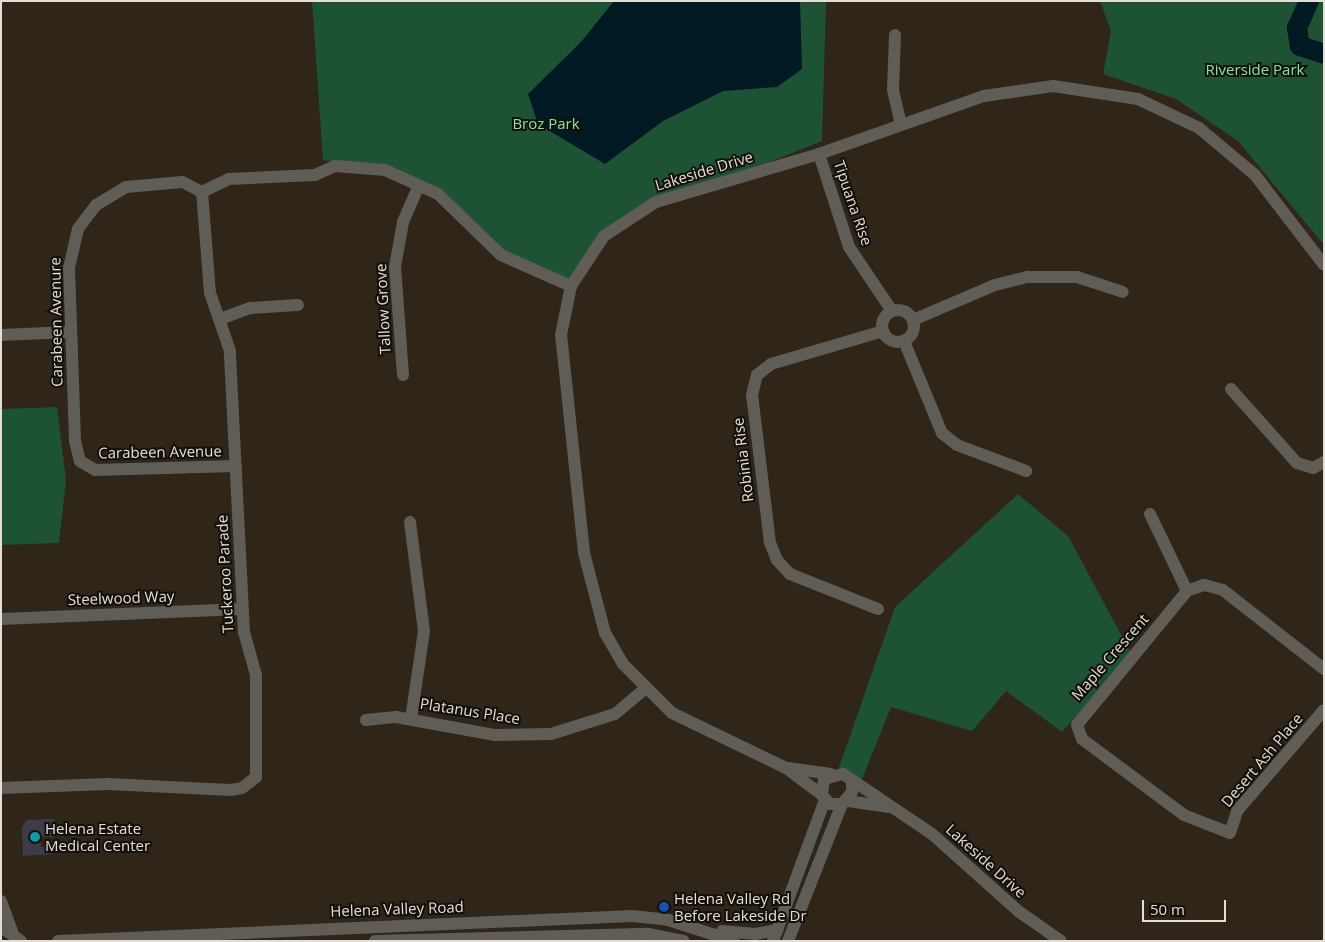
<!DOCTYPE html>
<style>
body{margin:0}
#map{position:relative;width:1325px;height:942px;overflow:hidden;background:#2f2519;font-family:"Open Sans",sans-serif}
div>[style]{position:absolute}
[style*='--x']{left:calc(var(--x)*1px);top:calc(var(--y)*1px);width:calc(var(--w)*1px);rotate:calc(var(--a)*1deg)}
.green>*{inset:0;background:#1e5234}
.water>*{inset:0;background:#001923}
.river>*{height:20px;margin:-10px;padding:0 10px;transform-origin:10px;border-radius:10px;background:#001923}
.building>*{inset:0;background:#3c3c4b}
.minor>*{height:12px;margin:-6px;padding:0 6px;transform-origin:6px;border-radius:6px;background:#605c56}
.minor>.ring{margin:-6px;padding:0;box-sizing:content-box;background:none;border:12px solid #605c56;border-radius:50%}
.dots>*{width:14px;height:14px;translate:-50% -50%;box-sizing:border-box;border:2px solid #130f0a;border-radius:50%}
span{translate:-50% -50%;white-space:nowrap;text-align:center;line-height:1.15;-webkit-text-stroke:4px #130f0a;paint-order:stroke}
.park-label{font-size:15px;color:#80e6a8}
.street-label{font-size:15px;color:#e4ded6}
.poi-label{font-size:15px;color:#e4ded6}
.left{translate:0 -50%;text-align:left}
.frame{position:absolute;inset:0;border:2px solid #e4ded6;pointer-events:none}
.scale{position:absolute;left:1142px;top:900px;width:84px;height:22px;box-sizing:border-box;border:2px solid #e4ded6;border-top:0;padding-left:6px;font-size:15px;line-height:18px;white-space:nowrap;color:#e4ded6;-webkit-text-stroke:4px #130f0a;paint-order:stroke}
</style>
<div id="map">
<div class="green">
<div style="clip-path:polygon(312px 1px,826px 1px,822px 141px,623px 221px,571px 286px,524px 268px,450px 204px,385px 170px,323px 160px)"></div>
<div style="clip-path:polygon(1100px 1px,1324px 1px,1324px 245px,1238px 141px,1176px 99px,1103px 74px,1111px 31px)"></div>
<div style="clip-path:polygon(57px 407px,66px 480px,59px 543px,1px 545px,1px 409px)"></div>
<div style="clip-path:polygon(1018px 494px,1068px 536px,1132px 655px,1062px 732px,1006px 691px,972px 731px,891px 707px,862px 779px,837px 773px,895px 607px)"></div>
</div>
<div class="water">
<div style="clip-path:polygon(614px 1px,800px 1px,802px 69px,777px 87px,723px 91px,663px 121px,605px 164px,538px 124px,528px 94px,581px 42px)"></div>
</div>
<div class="river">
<div style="--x:1309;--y:1;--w:30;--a:114"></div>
<div style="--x:1297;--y:28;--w:18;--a:81"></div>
<div style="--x:1300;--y:46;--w:25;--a:18"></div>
</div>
<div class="building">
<div style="clip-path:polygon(54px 819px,55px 837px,40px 837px,41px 847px,51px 846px,51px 854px,23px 856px,22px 827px,27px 820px)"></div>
</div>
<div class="minor">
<div style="--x:895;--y:35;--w:55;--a:92.1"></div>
<div style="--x:893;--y:90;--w:35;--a:77"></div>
<div style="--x:819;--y:154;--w:98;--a:72.1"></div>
<div style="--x:849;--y:247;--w:77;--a:56.1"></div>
<div style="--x:202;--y:192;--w:22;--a:-153"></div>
<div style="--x:182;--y:182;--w:56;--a:174.9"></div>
<div style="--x:126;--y:187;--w:35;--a:149"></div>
<div style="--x:96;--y:205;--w:30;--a:127"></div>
<div style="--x:78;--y:229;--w:40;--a:103"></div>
<div style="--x:69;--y:268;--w:173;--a:88"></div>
<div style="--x:75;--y:441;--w:21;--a:76"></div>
<div style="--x:80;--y:461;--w:17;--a:31"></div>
<div style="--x:95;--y:470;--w:141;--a:-1.6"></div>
<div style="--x:202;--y:192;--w:30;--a:-26"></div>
<div style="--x:229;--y:179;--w:86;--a:-2.7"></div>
<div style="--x:315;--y:175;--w:22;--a:-24"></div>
<div style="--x:335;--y:166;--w:50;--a:4.6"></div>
<div style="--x:385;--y:170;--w:58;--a:24.4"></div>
<div style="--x:438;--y:194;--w:88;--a:44.1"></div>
<div style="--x:501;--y:255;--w:77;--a:23.9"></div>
<div class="ring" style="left:882px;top:310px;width:20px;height:20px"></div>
<div style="--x:220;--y:319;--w:33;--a:-20"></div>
<div style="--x:251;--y:308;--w:47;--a:-3.7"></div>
<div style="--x:913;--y:320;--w:89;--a:-23.1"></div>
<div style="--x:995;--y:285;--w:34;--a:-14"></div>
<div style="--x:1028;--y:277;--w:49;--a:0"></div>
<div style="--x:1077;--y:277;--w:48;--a:18.1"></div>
<div style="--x:1;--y:335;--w:70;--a:-2.5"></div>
<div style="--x:904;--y:341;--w:100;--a:67.6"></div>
<div style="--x:942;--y:433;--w:19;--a:39"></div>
<div style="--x:957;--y:445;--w:74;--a:20.6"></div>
<div style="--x:403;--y:375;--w:108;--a:-94.2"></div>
<div style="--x:395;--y:267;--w:46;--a:-79.9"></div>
<div style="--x:403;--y:222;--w:40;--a:-66.6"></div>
<div style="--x:1231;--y:389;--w:99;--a:48.3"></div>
<div style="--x:1297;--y:463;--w:17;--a:17"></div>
<div style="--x:1313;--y:468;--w:13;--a:-29"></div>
<div style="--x:1150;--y:514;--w:85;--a:64.3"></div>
<div style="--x:410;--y:522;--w:110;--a:82.7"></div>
<div style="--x:424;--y:631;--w:89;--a:98.4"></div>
<div style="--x:878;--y:609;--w:95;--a:-158.3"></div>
<div style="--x:790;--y:574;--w:19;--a:-133"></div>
<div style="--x:777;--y:560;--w:18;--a:-112"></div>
<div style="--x:770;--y:543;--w:149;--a:-96.9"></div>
<div style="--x:752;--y:395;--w:21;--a:-76"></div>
<div style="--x:757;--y:375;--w:18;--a:-38"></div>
<div style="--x:771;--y:364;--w:117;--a:-16.4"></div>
<div style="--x:1;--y:619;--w:241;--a:-2.4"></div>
<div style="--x:1324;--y:669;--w:128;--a:-142"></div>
<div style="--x:1223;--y:590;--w:20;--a:-165"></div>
<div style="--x:1204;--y:585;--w:18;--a:161"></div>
<div style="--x:1187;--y:591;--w:173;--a:129.4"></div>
<div style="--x:1077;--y:725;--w:15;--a:70"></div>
<div style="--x:1082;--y:739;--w:127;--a:36.7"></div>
<div style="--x:1184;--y:815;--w:49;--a:21.4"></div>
<div style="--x:1230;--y:833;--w:23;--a:-72"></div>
<div style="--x:1237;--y:811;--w:133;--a:-49.3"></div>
<div style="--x:366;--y:720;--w:30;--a:-6"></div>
<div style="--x:396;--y:717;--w:101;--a:10.3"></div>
<div style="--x:495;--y:735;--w:56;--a:-1"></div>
<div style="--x:551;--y:734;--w:67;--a:-17.4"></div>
<div style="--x:615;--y:714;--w:39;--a:-40"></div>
<div style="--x:788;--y:768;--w:43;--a:7.9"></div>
<div style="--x:852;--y:783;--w:9;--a:90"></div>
<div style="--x:852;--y:792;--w:16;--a:130"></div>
<div style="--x:842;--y:804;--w:12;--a:180"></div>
<div style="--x:830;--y:804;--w:12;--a:-132"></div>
<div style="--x:822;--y:795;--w:16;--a:-83"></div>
<div style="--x:824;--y:779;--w:20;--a:-15"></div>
<div style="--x:843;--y:774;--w:107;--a:34"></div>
<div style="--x:932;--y:834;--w:115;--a:41.8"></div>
<div style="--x:1018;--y:911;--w:52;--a:34.9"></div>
<div style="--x:1;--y:788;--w:107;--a:-2.1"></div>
<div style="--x:108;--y:784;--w:123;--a:2.8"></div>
<div style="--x:231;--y:790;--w:11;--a:-10"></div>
<div style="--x:242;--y:788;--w:18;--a:-38"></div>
<div style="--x:256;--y:777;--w:102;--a:-90"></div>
<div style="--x:256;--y:675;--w:45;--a:-105.6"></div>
<div style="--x:244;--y:632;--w:281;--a:-92.9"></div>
<div style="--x:230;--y:351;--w:61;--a:-109"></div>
<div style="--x:210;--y:293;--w:101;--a:-94.5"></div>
<div style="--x:822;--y:795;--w:45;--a:-143.1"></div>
<div style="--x:786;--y:768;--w:127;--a:-154.2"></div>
<div style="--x:672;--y:713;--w:69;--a:-135"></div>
<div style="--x:623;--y:664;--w:36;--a:-120"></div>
<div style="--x:605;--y:633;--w:83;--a:-104.7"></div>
<div style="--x:584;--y:553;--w:219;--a:-96"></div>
<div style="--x:561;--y:335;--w:50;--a:-78.5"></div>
<div style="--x:571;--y:286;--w:60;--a:-56.6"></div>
<div style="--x:604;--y:236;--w:62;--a:-33.2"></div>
<div style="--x:656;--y:202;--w:170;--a:-16.4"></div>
<div style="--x:819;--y:154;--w:175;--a:-19.4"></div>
<div style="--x:984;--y:96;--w:70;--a:-8.2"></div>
<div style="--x:1053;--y:86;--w:86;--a:8.7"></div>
<div style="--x:1138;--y:99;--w:68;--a:25.4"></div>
<div style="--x:1199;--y:128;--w:73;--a:40"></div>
<div style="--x:1255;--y:175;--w:113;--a:52.5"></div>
<div style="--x:848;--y:801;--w:40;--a:8.5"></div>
<div style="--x:1;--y:901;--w:32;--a:70"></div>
<div style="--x:4;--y:929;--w:21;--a:35"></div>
<div style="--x:722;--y:931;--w:33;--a:5"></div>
<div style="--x:755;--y:934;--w:23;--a:-10"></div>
<div style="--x:58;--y:941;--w:575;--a:-2.49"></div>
<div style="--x:632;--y:916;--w:36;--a:6"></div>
<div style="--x:668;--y:920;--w:69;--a:17.7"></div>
<div style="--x:375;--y:941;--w:273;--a:-1.5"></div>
<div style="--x:648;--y:934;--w:36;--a:11"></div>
<div style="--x:773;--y:941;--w:150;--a:-69.8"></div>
<div style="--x:788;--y:941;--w:147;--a:-68.5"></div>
</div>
<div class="dots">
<div style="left:35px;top:837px;background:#0f9aa8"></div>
<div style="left:664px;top:907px;background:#1a4fb4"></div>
</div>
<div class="park-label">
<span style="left:1255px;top:70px">Riverside Park</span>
<span style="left:546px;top:124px">Broz Park</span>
</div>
<div class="street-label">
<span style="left:704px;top:171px;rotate:-17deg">Lakeside Drive</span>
<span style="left:853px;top:203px;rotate:71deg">Tipuana Rise</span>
<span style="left:383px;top:309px;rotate:-93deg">Tallow Grove</span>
<span style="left:56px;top:322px;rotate:-91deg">Carabeen Avenure</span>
<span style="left:160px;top:452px;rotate:-1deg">Carabeen Avenue</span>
<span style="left:743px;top:460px;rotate:-97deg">Robinia Rise</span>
<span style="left:225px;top:574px;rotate:-93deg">Tuckeroo Parade</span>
<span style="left:121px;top:598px;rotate:-2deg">Steelwood Way</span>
<span style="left:1110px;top:657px;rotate:-49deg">Maple Crescent</span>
<span style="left:470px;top:711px;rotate:9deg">Platanus Place</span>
<span style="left:1262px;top:760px;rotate:-50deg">Desert Ash Place</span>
<span style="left:986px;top:861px;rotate:42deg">Lakeside Drive</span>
<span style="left:397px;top:909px;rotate:-2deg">Helena Valley Road</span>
</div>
<div class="poi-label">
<span class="left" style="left:45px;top:837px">Helena Estate<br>Medical Center</span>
<span class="left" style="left:674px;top:907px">Helena Valley Rd<br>Before Lakeside Dr</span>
</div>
<div class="frame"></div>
<div class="scale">50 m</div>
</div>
